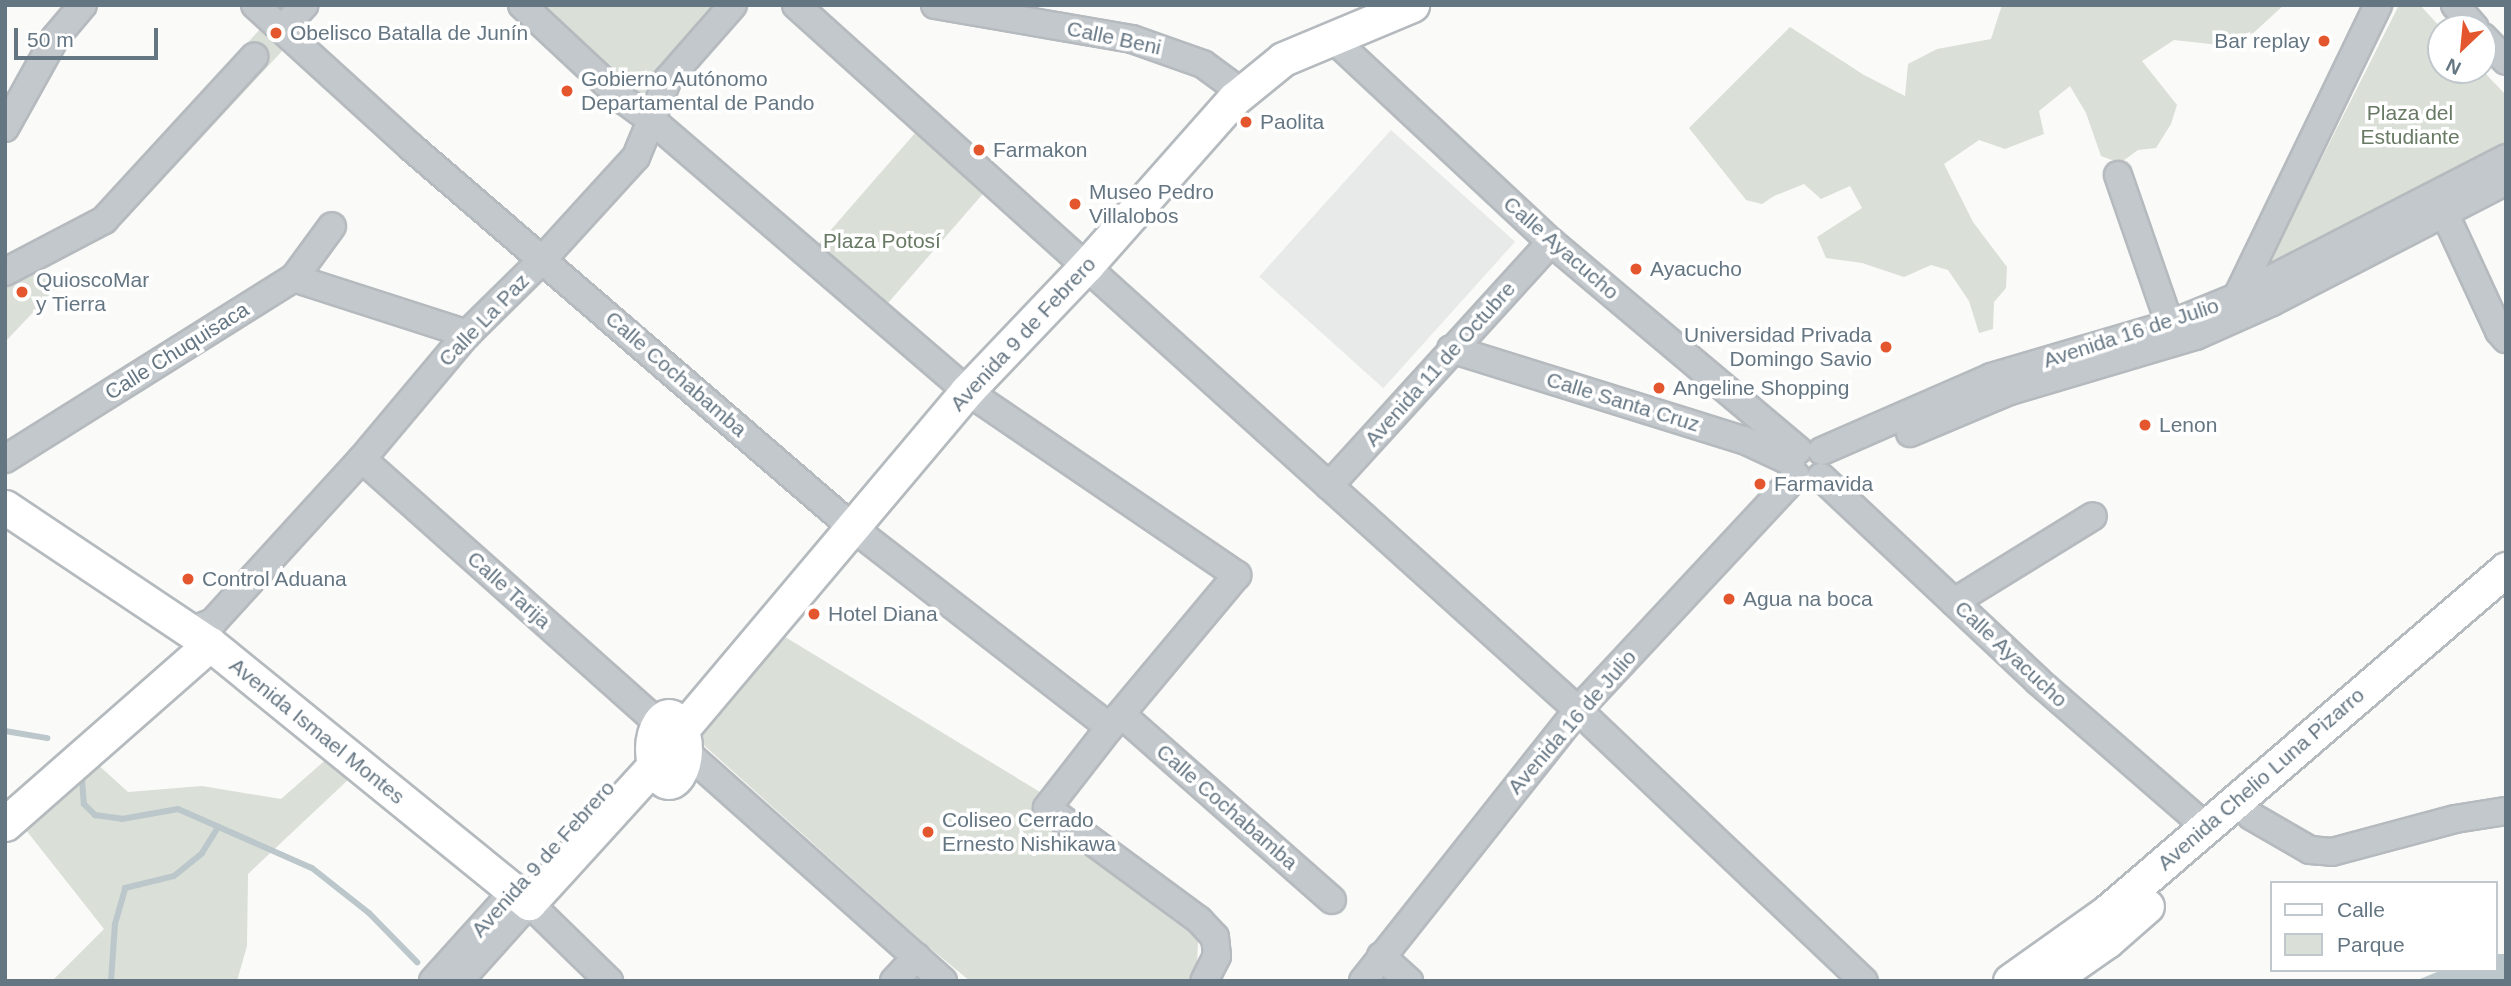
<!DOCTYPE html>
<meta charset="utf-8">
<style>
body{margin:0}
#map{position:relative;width:2511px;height:986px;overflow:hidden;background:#fafaf8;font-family:Helvetica,sans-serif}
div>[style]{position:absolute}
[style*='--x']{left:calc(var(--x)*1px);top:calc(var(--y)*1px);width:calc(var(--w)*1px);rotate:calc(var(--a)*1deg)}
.built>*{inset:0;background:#e8e9e9;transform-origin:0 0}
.green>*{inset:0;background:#dadfd7;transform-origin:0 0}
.water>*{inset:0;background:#bbc7cb}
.stream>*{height:6px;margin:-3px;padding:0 3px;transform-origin:3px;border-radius:3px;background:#bbc7cb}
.roads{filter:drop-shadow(2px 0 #b5babe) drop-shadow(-2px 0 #b5babe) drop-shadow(0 2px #b5babe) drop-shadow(0 -2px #b5babe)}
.minor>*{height:26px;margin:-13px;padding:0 13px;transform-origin:13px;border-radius:13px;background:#c3c8cc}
.major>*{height:33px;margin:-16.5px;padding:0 16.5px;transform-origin:16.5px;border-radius:16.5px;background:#fff}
.major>.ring{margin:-16.5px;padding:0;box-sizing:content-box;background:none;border:33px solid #fff;border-radius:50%}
.dots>*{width:19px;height:19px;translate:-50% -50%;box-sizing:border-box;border:4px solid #fff;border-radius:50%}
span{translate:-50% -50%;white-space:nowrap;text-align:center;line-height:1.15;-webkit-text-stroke:7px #fff;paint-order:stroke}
.poi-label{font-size:21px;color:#657683}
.left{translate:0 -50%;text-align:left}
.right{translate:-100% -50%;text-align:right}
.street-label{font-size:21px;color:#657683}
.park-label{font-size:21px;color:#687a64}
.frame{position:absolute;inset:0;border:7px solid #657683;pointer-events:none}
.legend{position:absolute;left:2270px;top:881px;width:228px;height:91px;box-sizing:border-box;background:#fff;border:2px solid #c1c8cd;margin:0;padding:9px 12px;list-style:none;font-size:21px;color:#657683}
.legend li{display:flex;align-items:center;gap:14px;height:35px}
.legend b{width:35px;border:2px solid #c1c8cd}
.north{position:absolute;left:2427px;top:14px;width:70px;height:70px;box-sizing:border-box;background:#fff;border:2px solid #c1c8cd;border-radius:50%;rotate:206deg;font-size:19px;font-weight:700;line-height:28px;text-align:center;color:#657683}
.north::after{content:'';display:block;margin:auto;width:24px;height:32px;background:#e4572e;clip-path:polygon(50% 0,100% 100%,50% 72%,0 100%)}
.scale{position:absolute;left:14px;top:28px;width:144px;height:32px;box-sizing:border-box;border:4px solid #657683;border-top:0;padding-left:9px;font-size:21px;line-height:24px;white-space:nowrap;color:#657683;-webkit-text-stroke:5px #fff;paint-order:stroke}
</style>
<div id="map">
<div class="built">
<div style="left:1391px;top:130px;width:167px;height:197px;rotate:42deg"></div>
</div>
<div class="green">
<div style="clip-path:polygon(543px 5px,720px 5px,643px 96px)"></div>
<div style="clip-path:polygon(2002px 5px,2284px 5px,2238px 47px,2174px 40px,2142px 61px,2177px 105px,2171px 124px,2156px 148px,2138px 150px,2120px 163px,2101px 156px,2086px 113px,2070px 86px,2039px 111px,2044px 134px,2005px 149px,1979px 140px,1944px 164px,1973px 222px,2007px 267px,2006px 288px,1994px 302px,1993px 329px,1979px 333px,1969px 301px,1948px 270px,1931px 265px,1904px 277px,1862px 263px,1826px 258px,1817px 237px,1862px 208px,1850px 186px,1821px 199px,1804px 184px,1774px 196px,1762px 204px,1746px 200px,1689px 128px,1790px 27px,1864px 75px,1905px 96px,1908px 64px,1937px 49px,1991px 39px)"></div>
<div style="clip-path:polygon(2399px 5px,2420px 5px,2441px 28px,2441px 70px,2482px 70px,2506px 95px,2506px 148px,2273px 266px,2270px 261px)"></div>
<div style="clip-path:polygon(260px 29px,283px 50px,114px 232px,43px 270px,55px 289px,5px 342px,5px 258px,97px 210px)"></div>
<div style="left:916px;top:132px;width:91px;height:155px;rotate:41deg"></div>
<div style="clip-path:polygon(777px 632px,1040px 792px,1031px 814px,1198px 939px,1197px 966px,1187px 981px,970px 981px,925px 944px,697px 739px,702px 719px)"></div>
<div style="clip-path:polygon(330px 756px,350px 778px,248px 874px,247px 946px,237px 981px,52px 981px,104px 929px,22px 825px,95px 762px,128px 792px,202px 786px,281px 799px)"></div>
</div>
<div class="water">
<div style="clip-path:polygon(2495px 954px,2506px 954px,2506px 981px,2415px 981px,2442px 970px,2495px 970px)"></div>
</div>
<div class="stream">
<div style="--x:5;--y:731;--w:43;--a:9.5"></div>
<div style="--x:82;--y:778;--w:26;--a:86"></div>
<div style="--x:84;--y:804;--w:16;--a:45"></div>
<div style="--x:95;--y:815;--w:27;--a:8"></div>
<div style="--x:122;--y:819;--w:57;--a:-10.1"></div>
<div style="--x:178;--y:809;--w:146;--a:23.8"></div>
<div style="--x:312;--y:868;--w:73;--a:38.3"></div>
<div style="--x:369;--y:913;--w:69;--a:45.6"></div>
<div style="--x:111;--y:981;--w:57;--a:-86"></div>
<div style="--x:115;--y:924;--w:37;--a:-74"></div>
<div style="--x:125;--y:888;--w:50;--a:-13.8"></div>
<div style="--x:174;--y:876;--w:36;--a:-39"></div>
<div style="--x:202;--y:853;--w:31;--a:-58"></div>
</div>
<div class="roads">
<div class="minor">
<div style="--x:255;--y:5;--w:211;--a:42.3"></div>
<div style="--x:411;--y:147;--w:584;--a:40.76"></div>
<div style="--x:853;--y:528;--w:325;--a:37.8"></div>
<div style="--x:522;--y:5;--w:141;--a:43"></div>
<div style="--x:625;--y:101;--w:34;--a:36"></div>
<div style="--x:653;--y:121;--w:414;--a:40.7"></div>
<div style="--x:967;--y:391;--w:327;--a:34.3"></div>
<div style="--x:1237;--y:575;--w:198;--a:129.9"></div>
<div style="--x:1110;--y:727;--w:103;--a:127.9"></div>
<div style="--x:1047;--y:808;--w:189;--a:36.4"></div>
<div style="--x:1199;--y:920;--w:23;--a:47"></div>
<div style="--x:1215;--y:937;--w:19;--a:84"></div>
<div style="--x:1217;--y:956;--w:28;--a:117"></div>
<div style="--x:796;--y:5;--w:1053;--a:42.04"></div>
<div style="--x:1578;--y:710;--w:394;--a:43.5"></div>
<div style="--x:935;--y:5;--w:200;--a:9.8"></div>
<div style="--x:1132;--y:39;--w:75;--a:19.4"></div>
<div style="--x:1203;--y:64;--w:47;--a:36.4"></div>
<div style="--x:2455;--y:5;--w:30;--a:49"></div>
<div style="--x:282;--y:29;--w:33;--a:-47"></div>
<div style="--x:1331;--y:37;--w:301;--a:43"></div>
<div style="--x:1551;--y:242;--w:323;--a:40.1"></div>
<div style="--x:2483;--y:37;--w:33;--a:46"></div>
<div style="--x:5;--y:128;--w:103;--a:-60.9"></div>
<div style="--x:55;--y:38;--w:43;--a:-49.7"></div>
<div style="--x:2118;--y:175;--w:159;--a:70.9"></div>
<div style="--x:2444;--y:212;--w:131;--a:65.2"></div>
<div style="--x:2499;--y:331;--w:11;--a:49"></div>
<div style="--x:5;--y:272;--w:112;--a:-27.7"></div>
<div style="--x:104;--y:220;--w:222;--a:-47.4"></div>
<div style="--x:294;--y:278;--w:182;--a:17.9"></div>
<div style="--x:2234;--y:303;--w:331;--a:-64.2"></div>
<div style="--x:1451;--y:349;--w:307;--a:17.3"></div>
<div style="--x:1744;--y:440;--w:52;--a:25.1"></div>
<div style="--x:1910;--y:433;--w:108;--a:-22.8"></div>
<div style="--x:2010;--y:391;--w:194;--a:-16.5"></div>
<div style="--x:2196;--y:336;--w:83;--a:-24.1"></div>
<div style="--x:2272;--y:302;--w:263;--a:-27.3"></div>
<div style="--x:1822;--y:451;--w:184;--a:-23.6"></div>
<div style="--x:1991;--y:377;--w:184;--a:-16.4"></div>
<div style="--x:2168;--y:325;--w:71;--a:-22.2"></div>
<div style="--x:2234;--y:298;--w:306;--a:-27.2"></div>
<div style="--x:5;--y:459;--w:341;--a:-32.1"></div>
<div style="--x:294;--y:278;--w:64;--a:-53.8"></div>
<div style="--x:362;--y:459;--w:394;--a:41.7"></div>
<div style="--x:1821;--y:477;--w:298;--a:43.2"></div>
<div style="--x:2038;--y:681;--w:221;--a:41"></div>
<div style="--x:1329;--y:486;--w:330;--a:-47.7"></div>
<div style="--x:1954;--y:602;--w:163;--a:-31.7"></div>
<div style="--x:190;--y:631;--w:25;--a:-21"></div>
<div style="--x:213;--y:622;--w:221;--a:-47.6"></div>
<div style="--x:362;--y:459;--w:163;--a:-50"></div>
<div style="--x:467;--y:334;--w:105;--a:-44.6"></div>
<div style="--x:542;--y:260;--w:139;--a:-47.6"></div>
<div style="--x:636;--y:157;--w:84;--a:-67.7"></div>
<div style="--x:668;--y:79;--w:98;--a:-48.7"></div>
<div style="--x:1121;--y:714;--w:281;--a:41.4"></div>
<div style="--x:678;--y:745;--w:355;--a:41.7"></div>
<div style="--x:2251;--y:816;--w:68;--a:30"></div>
<div style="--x:2310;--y:850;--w:22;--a:5"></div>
<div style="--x:2332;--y:852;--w:127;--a:-15"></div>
<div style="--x:2455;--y:819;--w:52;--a:-8.9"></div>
<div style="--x:1381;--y:956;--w:38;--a:42"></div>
<div style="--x:433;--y:981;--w:121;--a:-48"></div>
<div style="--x:459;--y:981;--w:105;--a:-48.1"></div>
<div style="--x:529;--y:903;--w:112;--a:44.3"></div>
<div style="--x:894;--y:981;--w:33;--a:-47"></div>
<div style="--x:1363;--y:981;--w:346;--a:-51.6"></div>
<div style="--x:1578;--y:710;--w:320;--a:-47"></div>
</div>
<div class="major">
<div style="--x:5;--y:507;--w:247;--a:33.8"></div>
<div style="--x:210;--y:644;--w:411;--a:39.1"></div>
<div style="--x:529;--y:903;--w:208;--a:-47.7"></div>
<div class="ring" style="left:652px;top:716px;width:-1px;height:-1px"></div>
<div style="--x:684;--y:727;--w:439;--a:-49.9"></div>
<div style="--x:967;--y:391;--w:174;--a:-46.4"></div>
<div style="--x:1087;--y:265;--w:222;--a:-48.5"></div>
<div style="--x:1234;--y:99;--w:63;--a:-39.2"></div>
<div style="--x:1283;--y:59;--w:140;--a:-22.7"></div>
<div style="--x:5;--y:824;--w:273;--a:-41.3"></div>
<div style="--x:2057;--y:976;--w:61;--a:-35"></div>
<div style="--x:2107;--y:941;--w:53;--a:-41.2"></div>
<div style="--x:2010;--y:981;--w:120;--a:-35.5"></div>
<div style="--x:2108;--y:911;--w:525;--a:-40.67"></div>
</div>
</div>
<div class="dots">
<div style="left:276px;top:33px;background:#e4572e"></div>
<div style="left:2324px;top:41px;background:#e4572e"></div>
<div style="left:567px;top:91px;background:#e4572e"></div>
<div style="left:1246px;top:122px;background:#e4572e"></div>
<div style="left:979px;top:150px;background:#e4572e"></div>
<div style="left:1075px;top:204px;background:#e4572e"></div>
<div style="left:1636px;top:269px;background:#e4572e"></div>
<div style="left:22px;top:292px;background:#e4572e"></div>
<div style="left:1886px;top:347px;background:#e4572e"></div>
<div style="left:1659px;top:388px;background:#e4572e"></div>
<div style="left:2145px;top:425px;background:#e4572e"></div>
<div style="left:1760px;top:484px;background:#e4572e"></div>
<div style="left:188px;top:579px;background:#e4572e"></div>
<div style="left:1729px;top:599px;background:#e4572e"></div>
<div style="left:814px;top:614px;background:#e4572e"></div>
<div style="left:928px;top:832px;background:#e4572e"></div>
</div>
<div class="poi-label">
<span class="left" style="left:290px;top:33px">Obelisco Batalla de Junín</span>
<span class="right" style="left:2310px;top:41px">Bar replay</span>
<span class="left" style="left:581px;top:91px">Gobierno Autónomo<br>Departamental de Pando</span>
<span class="left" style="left:1260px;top:122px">Paolita</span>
<span class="left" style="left:993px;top:150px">Farmakon</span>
<span class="left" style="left:1089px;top:204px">Museo Pedro<br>Villalobos</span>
<span class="left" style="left:1650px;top:269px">Ayacucho</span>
<span class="left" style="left:36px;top:292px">QuioscoMar<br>y Tierra</span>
<span class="right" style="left:1872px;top:347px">Universidad Privada<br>Domingo Savio</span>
<span class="left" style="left:1673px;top:388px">Angeline Shopping</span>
<span class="left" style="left:2159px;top:425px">Lenon</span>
<span class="left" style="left:1774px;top:484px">Farmavida</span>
<span class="left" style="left:202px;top:579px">Control Aduana</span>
<span class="left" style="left:1743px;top:599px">Agua na boca</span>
<span class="left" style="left:828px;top:614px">Hotel Diana</span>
<span class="left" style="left:942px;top:832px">Coliseo Cerrado<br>Ernesto Nishikawa</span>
</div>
<div class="street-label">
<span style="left:1114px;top:38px;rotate:12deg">Calle Beni</span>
<span style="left:1561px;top:248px;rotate:41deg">Calle Ayacucho</span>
<span style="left:484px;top:320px;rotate:-46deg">Calle La Paz</span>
<span style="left:2131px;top:333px;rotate:-18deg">Avenida 16 de Julio</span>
<span style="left:1023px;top:334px;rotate:-47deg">Avenida 9 de Febrero</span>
<span style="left:177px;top:351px;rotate:-32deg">Calle Chuquisaca</span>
<span style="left:1440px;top:364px;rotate:-48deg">Avenida 11 de Octubre</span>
<span style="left:676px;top:374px;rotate:41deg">Calle Cochabamba</span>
<span style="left:1623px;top:402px;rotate:17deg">Calle Santa Cruz</span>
<span style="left:509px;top:590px;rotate:42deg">Calle Tarija</span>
<span style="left:2011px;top:654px;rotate:43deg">Calle Ayacucho</span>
<span style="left:1572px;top:722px;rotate:-49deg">Avenida 16 de Julio</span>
<span style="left:317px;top:731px;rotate:39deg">Avenida Ismael Montes</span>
<span style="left:2261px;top:779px;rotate:-41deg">Avenida Chelio Luna Pizarro</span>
<span style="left:1227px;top:807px;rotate:41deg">Calle Cochabamba</span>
<span style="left:543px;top:859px;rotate:-48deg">Avenida 9 de Febrero</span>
</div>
<div class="park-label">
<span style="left:2410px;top:125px">Plaza del<br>Estudiante</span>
<span style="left:882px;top:241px">Plaza Potosí</span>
</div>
<div class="frame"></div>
<ul class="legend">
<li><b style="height:9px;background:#fff"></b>Calle</li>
<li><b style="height:19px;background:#dadfd7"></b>Parque</li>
</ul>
<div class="north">N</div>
<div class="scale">50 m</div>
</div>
